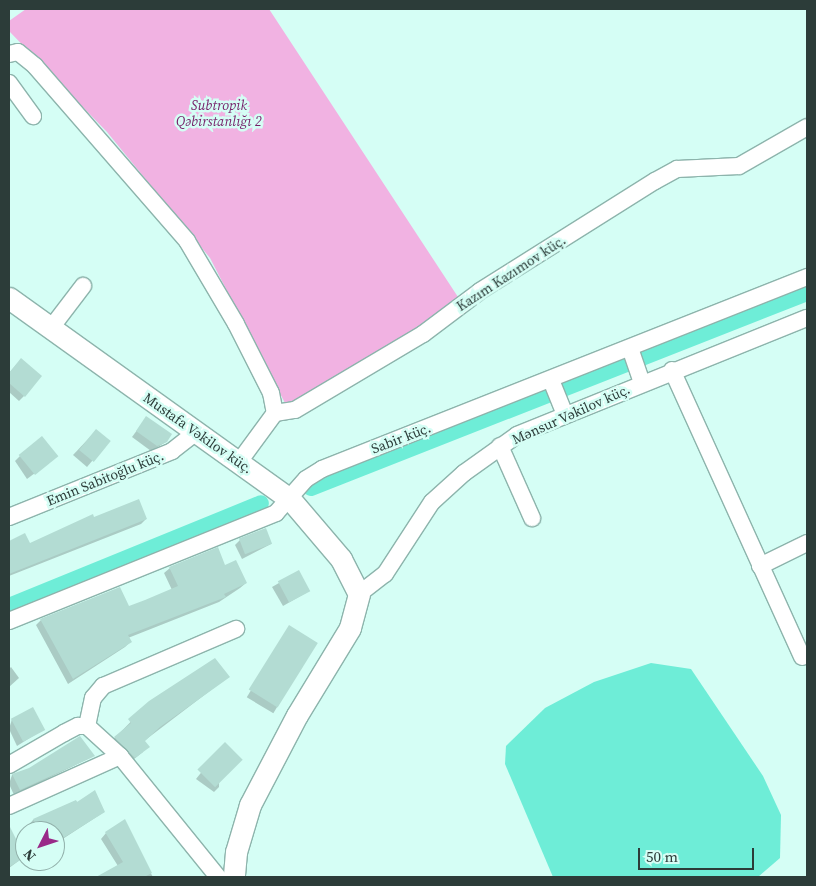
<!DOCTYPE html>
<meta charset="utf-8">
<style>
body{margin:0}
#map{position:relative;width:816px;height:886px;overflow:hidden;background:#d5fef5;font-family:"Source Serif 4",serif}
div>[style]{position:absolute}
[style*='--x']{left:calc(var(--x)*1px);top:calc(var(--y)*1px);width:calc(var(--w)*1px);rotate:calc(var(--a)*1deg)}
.green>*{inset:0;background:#f1b2e2}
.water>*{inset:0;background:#6eedd7}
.shadow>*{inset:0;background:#0003;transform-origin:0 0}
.canal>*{height:16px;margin:-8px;padding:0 8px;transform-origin:8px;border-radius:8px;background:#6eedd7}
.building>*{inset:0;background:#b3dcd3;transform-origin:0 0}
.roads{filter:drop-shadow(1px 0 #8db4ac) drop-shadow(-1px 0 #8db4ac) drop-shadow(0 1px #8db4ac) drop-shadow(0 -1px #8db4ac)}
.minor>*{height:16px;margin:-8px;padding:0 8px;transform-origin:8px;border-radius:8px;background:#fff}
.tertiary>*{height:21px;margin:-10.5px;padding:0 10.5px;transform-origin:10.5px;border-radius:10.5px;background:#fff}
span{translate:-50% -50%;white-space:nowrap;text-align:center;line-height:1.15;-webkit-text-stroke:5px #d5fef5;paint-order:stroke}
.park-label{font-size:14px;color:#761e68;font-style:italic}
.street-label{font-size:14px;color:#2c3c39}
.frame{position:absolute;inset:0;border:10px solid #2c3c39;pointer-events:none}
.north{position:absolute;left:15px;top:821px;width:50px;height:50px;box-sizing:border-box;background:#d5fef5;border:1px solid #91b0aa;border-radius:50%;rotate:229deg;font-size:14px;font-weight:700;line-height:20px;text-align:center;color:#2c3c39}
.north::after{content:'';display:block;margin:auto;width:18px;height:22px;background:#992988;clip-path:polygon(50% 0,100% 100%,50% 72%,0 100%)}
.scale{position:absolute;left:638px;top:848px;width:116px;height:22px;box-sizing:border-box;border:2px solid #2c3c39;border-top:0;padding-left:6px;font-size:15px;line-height:18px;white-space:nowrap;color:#2c3c39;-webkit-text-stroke:4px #d5fef5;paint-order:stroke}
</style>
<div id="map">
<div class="green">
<div style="clip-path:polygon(26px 9px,269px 9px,458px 297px,416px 331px,286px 405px,210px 258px,107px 132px,9px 31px,9px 21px)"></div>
</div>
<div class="water">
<div style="clip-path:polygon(651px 663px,691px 669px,763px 776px,781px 815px,780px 858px,758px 877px,553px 877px,505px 764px,506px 746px,545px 708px,594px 682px)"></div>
</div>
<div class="shadow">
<div style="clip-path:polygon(16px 365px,24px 396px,19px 401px,9px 392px,9px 373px)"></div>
<div style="clip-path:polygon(146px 418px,166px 442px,151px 451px,132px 437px)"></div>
<div style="clip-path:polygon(91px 436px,109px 441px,87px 467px,73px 455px)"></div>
<div style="clip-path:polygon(20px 456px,51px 461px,27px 479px,15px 461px)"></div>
<div style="clip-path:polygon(93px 518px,146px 519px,141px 524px,9px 576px,9px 542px,25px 535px,29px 544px)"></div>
<div style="clip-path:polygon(240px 540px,271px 544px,242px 559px,235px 545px)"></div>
<div style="clip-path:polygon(218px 549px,224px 567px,246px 583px,240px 588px,219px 602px,128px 638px,130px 642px,125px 647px,68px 684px,36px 625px,41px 620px,128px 608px,172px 590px,164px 573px,170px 568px)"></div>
<div style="left:298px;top:572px;width:22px;height:30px;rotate:60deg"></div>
<div style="left:289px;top:627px;width:31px;height:82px;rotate:31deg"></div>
<div style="clip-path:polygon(11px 667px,19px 678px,9px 687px,9px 669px)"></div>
<div style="clip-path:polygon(228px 677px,144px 741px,143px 752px,129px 763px,110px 743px,150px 702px)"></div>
<div style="clip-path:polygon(12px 719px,44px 729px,17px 746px,9px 729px)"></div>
<div style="clip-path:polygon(220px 749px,219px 787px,214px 792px,196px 779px)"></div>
<div style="clip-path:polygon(94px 756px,14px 795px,9px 784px,12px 775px,30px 769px)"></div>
<div style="clip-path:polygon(75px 801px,104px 812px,55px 844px,55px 831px,31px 831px,28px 826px,33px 820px)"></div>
<div style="clip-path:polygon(106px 833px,132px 841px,153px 877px,99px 877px,118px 866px,101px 839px)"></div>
<div style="clip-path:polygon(12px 835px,24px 857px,9px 868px,9px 836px)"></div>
</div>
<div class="canal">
<div style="--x:311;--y:488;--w:533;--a:-21.46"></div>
<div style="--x:9;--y:606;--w:272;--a:-22.2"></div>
</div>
<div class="building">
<div style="clip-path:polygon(21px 358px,42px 376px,25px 397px,9px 383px,9px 373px)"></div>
<div style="clip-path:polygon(146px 416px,172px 434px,167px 442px,157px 446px,136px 431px)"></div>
<div style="left:96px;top:429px;width:19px;height:27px;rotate:39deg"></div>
<div style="left:42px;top:436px;width:26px;height:30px;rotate:51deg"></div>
<div style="clip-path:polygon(139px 499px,147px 519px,9px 574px,9px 541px,25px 533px,30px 543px,93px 514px,94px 517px)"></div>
<div style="left:266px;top:528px;width:17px;height:29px;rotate:69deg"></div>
<div style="clip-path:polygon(218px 547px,225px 565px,236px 560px,247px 583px,224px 594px,226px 597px,128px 635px,132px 642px,73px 679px,40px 619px,120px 587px,129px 606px,145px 600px,178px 586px,169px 567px)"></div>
<div style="left:299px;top:570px;width:24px;height:24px;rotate:62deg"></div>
<div style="left:289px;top:625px;width:34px;height:76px;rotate:32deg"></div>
<div style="clip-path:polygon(215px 658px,230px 677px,160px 727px,145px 741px,150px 747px,135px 758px,114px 737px,131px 723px,128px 719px,149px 701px)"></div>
<div style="left:33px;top:707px;width:26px;height:25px;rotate:62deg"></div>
<div style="clip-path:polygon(80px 736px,95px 756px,20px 790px,12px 774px,29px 768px)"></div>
<div style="left:225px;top:742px;width:25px;height:39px;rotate:45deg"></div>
<div style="clip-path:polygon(95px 790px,105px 812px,55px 843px,55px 831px,39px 831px,33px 819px,76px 800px,77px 802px)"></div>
<div style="clip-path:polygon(125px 819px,152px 873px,144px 877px,96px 877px,123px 862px,105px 832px)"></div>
<div style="clip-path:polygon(9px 825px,25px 857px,9px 867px)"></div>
</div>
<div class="roads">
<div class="minor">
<div style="--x:9;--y:54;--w:9;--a:-13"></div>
<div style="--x:18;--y:52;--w:22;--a:39"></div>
<div style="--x:35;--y:66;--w:232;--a:49"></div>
<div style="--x:187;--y:241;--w:96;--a:59.4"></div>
<div style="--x:236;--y:324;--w:77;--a:63.1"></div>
<div style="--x:271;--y:393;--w:20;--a:79"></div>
<div style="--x:9;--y:83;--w:41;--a:54"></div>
<div style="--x:51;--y:328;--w:53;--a:-52.7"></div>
<div style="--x:630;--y:348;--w:37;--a:71"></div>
<div style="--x:672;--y:370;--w:315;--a:65.6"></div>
<div style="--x:551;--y:380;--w:38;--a:68"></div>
<div style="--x:500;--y:446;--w:79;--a:66"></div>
<div style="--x:239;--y:462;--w:61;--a:-53.7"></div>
<div style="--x:275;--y:413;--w:20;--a:-9"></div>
<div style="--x:295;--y:410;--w:149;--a:-30.7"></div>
<div style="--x:423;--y:334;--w:71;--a:-37"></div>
<div style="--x:480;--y:291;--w:207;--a:-32.2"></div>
<div style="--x:655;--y:181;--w:25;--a:-29"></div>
<div style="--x:677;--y:169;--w:62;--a:-2.8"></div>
<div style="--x:739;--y:166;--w:78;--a:-29.8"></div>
<div style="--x:9;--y:517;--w:176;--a:-22"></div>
<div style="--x:172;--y:451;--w:31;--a:-38"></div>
<div style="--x:760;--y:566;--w:52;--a:-26.1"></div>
<div style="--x:359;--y:594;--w:33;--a:-38"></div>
<div style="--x:385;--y:574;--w:86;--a:-56.9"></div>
<div style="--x:432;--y:502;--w:43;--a:-42.2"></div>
<div style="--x:464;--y:473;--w:65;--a:-35.6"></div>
<div style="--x:517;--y:435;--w:313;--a:-22"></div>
<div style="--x:9;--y:621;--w:288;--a:-22"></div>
<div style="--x:276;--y:513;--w:45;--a:-48.6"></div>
<div style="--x:306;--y:479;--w:19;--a:-32"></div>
<div style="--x:322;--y:469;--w:522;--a:-21.6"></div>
<div style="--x:87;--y:726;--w:29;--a:-78"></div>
<div style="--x:93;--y:698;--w:16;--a:-50"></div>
<div style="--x:103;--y:686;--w:145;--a:-23.2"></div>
<div style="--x:9;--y:765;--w:64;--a:-30.2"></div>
<div style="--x:64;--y:733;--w:16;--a:-27"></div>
<div style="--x:78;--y:726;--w:9;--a:0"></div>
<div style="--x:87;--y:726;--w:45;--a:42.3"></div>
<div style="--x:120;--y:756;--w:156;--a:51"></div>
<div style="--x:9;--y:806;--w:122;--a:-24.2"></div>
</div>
<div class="tertiary">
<div style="--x:9;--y:298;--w:345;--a:35.6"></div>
<div style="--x:290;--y:499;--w:79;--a:49.6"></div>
<div style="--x:341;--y:559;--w:39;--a:63"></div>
<div style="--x:359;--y:594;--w:35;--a:105"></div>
<div style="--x:350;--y:628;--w:102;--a:121.3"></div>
<div style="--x:297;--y:715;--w:102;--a:117.6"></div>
<div style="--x:250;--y:805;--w:49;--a:106.6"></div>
<div style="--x:236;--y:852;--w:25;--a:95"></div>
</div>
</div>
<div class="park-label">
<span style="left:219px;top:113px">Subtropik<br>Qəbirstanlığı 2</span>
</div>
<div class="street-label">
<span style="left:511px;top:273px;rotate:-33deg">Kazım Kazımov küç.</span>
<span style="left:571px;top:414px;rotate:-24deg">Mənsur Vəkilov küç.</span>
<span style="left:198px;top:433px;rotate:35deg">Mustafa Vəkilov küç.</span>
<span style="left:401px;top:438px;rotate:-21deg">Sabir küç.</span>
<span style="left:105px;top:478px;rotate:-22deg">Emin Sabitoğlu küç.</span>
</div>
<div class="frame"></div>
<div class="north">N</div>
<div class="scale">50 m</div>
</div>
